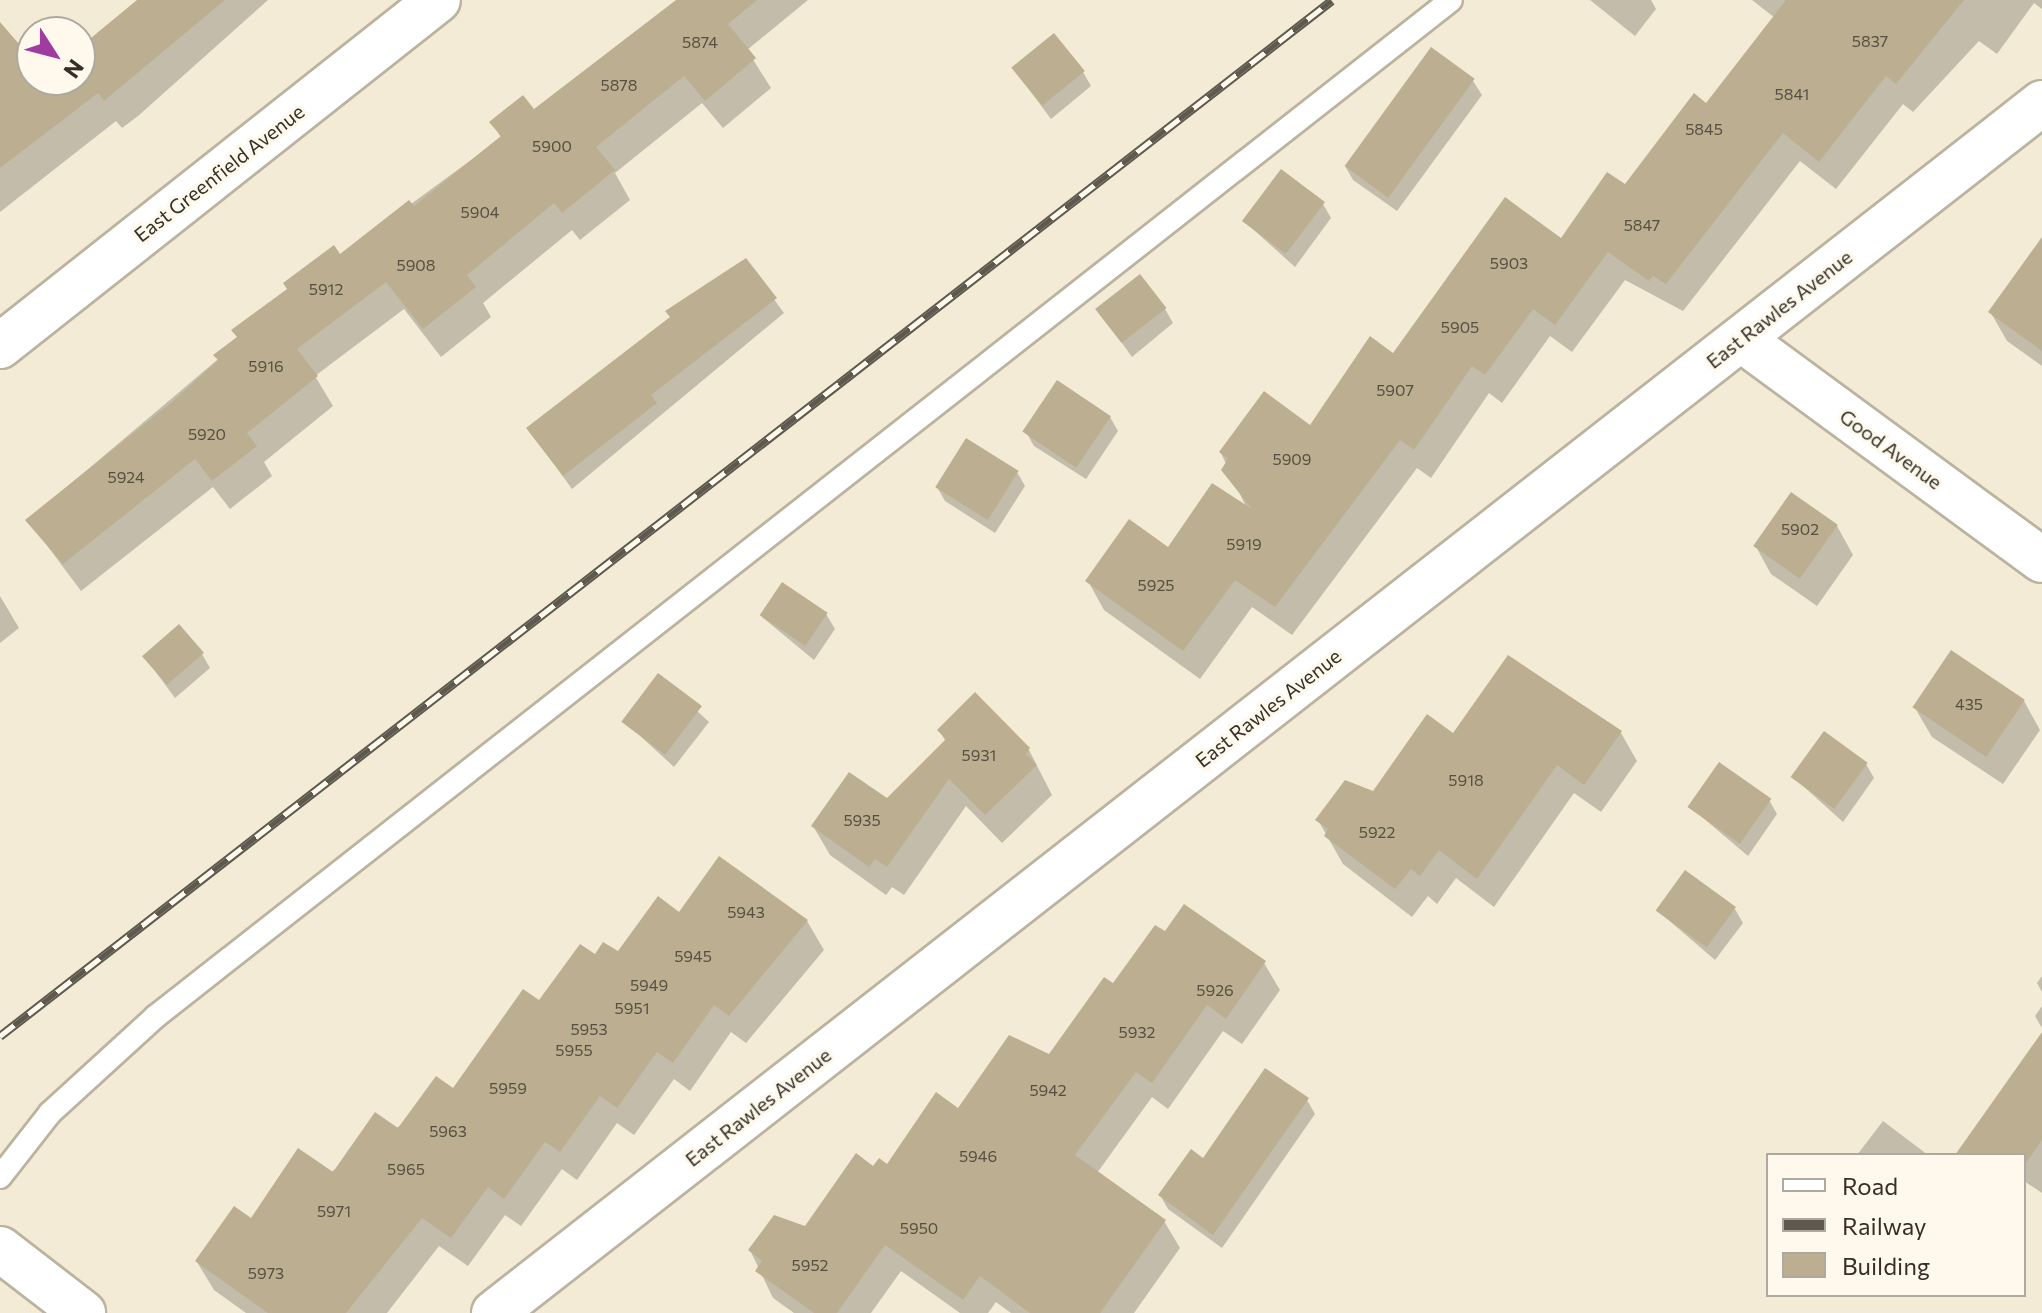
<!DOCTYPE html>
<style>
body{margin:0}
#map{position:relative;width:2042px;height:1313px;overflow:hidden;background:#f4ebd6;font-family:Commissioner,sans-serif}
div>[style]{position:absolute}
[style*='--x']{left:calc(var(--x)*1px);top:calc(var(--y)*1px);width:calc(var(--w)*1px);rotate:calc(var(--a)*1deg)}
.shadow>*{inset:0;background:#0003}
.building>*{inset:0;background:#bcaf91;transform-origin:0 0}
.roads{filter:drop-shadow(2px 0 #bbb39f) drop-shadow(-2px 0 #bbb39f) drop-shadow(0 2px #bbb39f) drop-shadow(0 -2px #bbb39f)}
.service>*{height:22px;margin:-11px;padding:0 11px;transform-origin:11px;border-radius:11px;background:#fff}
.minor>*{height:44px;margin:-22px;padding:0 22px;transform-origin:22px;border-radius:22px;background:#fff}
.secondary>*{height:44px;margin:-22px;padding:0 22px;transform-origin:22px;border-radius:22px;background:#fff}
.rail>*{height:9px;margin-top:-4.5px;transform-origin:0;background:repeating-linear-gradient(90deg,#fef9ec 0 18px,#5e594e 0 36px);box-sizing:border-box;border-block:2px solid #5e594e}
span{translate:-50% -50%;white-space:nowrap;text-align:center;line-height:1.15;-webkit-text-stroke:6px #fef9ec;paint-order:stroke}
.number-label{font-size:16px;color:#565042}
.number-label span{-webkit-text-stroke-width:0}
.street-label{font-size:20px;color:#343028}
.legend{position:absolute;left:1766px;top:1153px;width:260px;height:144px;box-sizing:border-box;background:#fef9ec;border:2px solid #ada99e;margin:0;padding:10px 14px;list-style:none;font-size:24px;color:#343028}
.legend li{display:flex;align-items:center;gap:16px;height:40px}
.legend b{width:40px;border:2px solid #ada99e}
.north{position:absolute;left:16px;top:16px;width:80px;height:80px;box-sizing:border-box;background:#fef9ec;border:2px solid #ada99e;border-radius:50%;rotate:126deg;font-size:22px;font-weight:700;line-height:32px;text-align:center;color:#343028}
.north::after{content:'';display:block;margin:auto;width:28px;height:36px;background:#a03b9f;clip-path:polygon(50% 0,100% 100%,50% 72%,0 100%)}
</style>
<div id="map">
<div class="shadow">
<div style="clip-path:polygon(139px 0,268px 0,138px 116px,122px 128px,116px 121px,0 212px,0 63px,20px 47px,32px 58px,32px 80px,80px 80px,80px 50px)"></div>
<div style="clip-path:polygon(679px 0,808px 0,747px 50px,771px 88px,723px 128px,702px 103px,615px 173px,630px 200px,580px 240px,572px 230px,483px 303px,491px 317px,441px 357px,404px 309px,315px 376px,333px 406px,264px 462px,272px 476px,230px 509px,213px 487px,81px 591px,28px 520px,340px 256px,501px 138px,492px 122px,534px 112px)"></div>
<div style="clip-path:polygon(1590px 0,1651px 0,1656px 9px,1635px 36px)"></div>
<div style="clip-path:polygon(1752px 0,2042px 0,2042px 9px,2034px 3px,1997px 54px,1979px 41px,1913px 112px,1903px 104px,1836px 189px,1800px 161px,1683px 311px,1625px 280px,1572px 352px,1550px 336px,1502px 403px,1489px 393px,1431px 478px,1417px 468px,1292px 635px,1252px 607px,1200px 679px,1104px 610px,1088px 581px,1168px 550px,1246px 507px,1221px 453px,1310px 428px,1394px 355px,1561px 241px,1626px 187px,1707px 105px,1775px 18px)"></div>
<div style="clip-path:polygon(1014px 69px,1083px 72px,1091px 86px,1051px 119px)"></div>
<div style="clip-path:polygon(1473px 81px,1482px 95px,1397px 211px,1353px 180px,1345px 166px)"></div>
<div style="clip-path:polygon(1323px 204px,1331px 218px,1295px 267px,1245px 222px)"></div>
<div style="clip-path:polygon(2042px 259px,2042px 366px,2007px 341px,1991px 313px)"></div>
<div style="clip-path:polygon(746px 261px,784px 313px,572px 489px,528px 428px)"></div>
<div style="clip-path:polygon(1165px 309px,1173px 323px,1132px 357px,1098px 310px)"></div>
<div style="clip-path:polygon(1110px 417px,1118px 431px,1086px 479px,1034px 446px,1026px 432px)"></div>
<div style="clip-path:polygon(1017px 472px,1025px 486px,995px 533px,945px 501px,937px 487px)"></div>
<div style="clip-path:polygon(1837px 526px,1853px 555px,1817px 606px,1771px 574px,1755px 545px)"></div>
<div style="clip-path:polygon(0 596px,19px 628px,0 643px)"></div>
<div style="clip-path:polygon(826px 614px,835px 629px,814px 660px,762px 617px)"></div>
<div style="clip-path:polygon(202px 654px,210px 668px,175px 698px,144px 656px)"></div>
<div style="clip-path:polygon(658px 675px,709px 722px,674px 767px,624px 721px)"></div>
<div style="clip-path:polygon(2024px 701px,2040px 730px,2003px 784px,1932px 737px,1915px 708px)"></div>
<div style="clip-path:polygon(939px 730px,1029px 750px,1052px 795px,1002px 843px,966px 806px,904px 895px,892px 887px,886px 895px,830px 855px,813px 826px,887px 801px,946px 742px)"></div>
<div style="clip-path:polygon(1621px 733px,1637px 761px,1601px 812px,1574px 793px,1494px 907px,1456px 878px,1437px 904px,1428px 896px,1412px 917px,1343px 864px,1318px 820px,1374px 793px,1454px 736px)"></div>
<div style="clip-path:polygon(1866px 764px,1874px 778px,1843px 822px,1793px 777px)"></div>
<div style="clip-path:polygon(1769px 800px,1777px 814px,1748px 856px,1689px 806px)"></div>
<div style="clip-path:polygon(720px 859px,807px 921px,824px 950px,746px 1043px,731px 1032px,690px 1091px,674px 1079px,634px 1135px,617px 1123px,577px 1180px,562px 1169px,521px 1226px,505px 1215px,468px 1266px,439px 1246px,387px 1313px,246px 1313px,214px 1290px,197px 1262px,453px 1090px,595px 957px,618px 954px,679px 914px)"></div>
<div style="clip-path:polygon(1735px 909px,1743px 923px,1715px 960px,1658px 911px)"></div>
<div style="clip-path:polygon(1165px 934px,1264px 963px,1280px 990px,1242px 1044px,1223px 1031px,1168px 1109px,1152px 1097px,1097px 1173px,1164px 1221px,1180px 1248px,1134px 1313px,1011px 1313px,996px 1302px,988px 1313px,960px 1313px,901px 1271px,871px 1313px,794px 1313px,773px 1298px,750px 1250px,806px 1228px,874px 1168px,887px 1166px,959px 1111px,1050px 1057px)"></div>
<div style="clip-path:polygon(2042px 976px,2042px 992px,2037px 983px)"></div>
<div style="clip-path:polygon(2042px 1006px,2042px 1028px,2035px 1016px)"></div>
<div style="clip-path:polygon(2042px 1035px,2042px 1193px,2024px 1181px,2024px 1155px,1991px 1155px)"></div>
<div style="clip-path:polygon(1307px 1100px,1315px 1114px,1222px 1248px,1168px 1209px,1160px 1195px)"></div>
<div style="clip-path:polygon(1883px 1121px,1928px 1155px,1857px 1155px)"></div>
</div>
<div class="building">
<div style="clip-path:polygon(137px 0,225px 0,104px 101px,98px 93px,0 168px,0 22px,32px 59px,32px 80px,80px 80px,80px 47px)"></div>
<div style="clip-path:polygon(676px 0,757px 0,728px 24px,756px 58px,705px 101px,684px 76px,596px 147px,615px 170px,562px 213px,554px 203px,467px 275px,476px 287px,423px 329px,386px 282px,297px 349px,318px 376px,247px 433px,257px 446px,212px 481px,195px 459px,63px 564px,25px 520px,172px 402px,218px 360px,213px 355px,237px 337px,231px 330px,287px 289px,283px 283px,334px 245px,340px 254px,409px 200px,414px 206px,501px 136px,489px 122px,523px 95px,534px 109px)"></div>
<div style="clip-path:polygon(1786px 0,1964px 0,1896px 84px,1886px 76px,1819px 162px,1783px 133px,1666px 284px,1653px 276px,1649px 281px,1608px 252px,1555px 325px,1533px 309px,1485px 375px,1472px 366px,1414px 450px,1400px 440px,1275px 607px,1235px 580px,1183px 651px,1085px 581px,1129px 519px,1168px 547px,1212px 483px,1252px 509px,1221px 470px,1228px 459px,1219px 452px,1264px 391px,1310px 425px,1370px 336px,1393px 353px,1505px 197px,1561px 238px,1607px 172px,1625px 184px,1694px 93px,1706px 103px)"></div>
<div style="left:1054px;top:33px;width:49px;height:55px;rotate:51deg"></div>
<div style="left:1431px;top:47px;width:54px;height:147px;rotate:36deg"></div>
<div style="left:1281px;top:169px;width:55px;height:65px;rotate:37deg"></div>
<div style="clip-path:polygon(2042px 237px,2042px 351px,1988px 312px)"></div>
<div style="clip-path:polygon(746px 258px,777px 298px,651px 395px,657px 403px,563px 476px,526px 428px,670px 317px,665px 311px)"></div>
<div style="left:1140px;top:274px;width:43px;height:57px;rotate:52deg"></div>
<div style="left:1057px;top:380px;width:65px;height:62px;rotate:34deg"></div>
<div style="left:966px;top:438px;width:62px;height:58px;rotate:32deg"></div>
<div style="left:1791px;top:492px;width:57px;height:66px;rotate:35deg"></div>
<div style="left:782px;top:582px;width:55px;height:40px;rotate:34deg"></div>
<div style="left:179px;top:624px;width:38px;height:49px;rotate:49deg"></div>
<div style="left:1951px;top:650px;width:89px;height:69px;rotate:34deg"></div>
<div style="clip-path:polygon(1508px 655px,1622px 731px,1584px 785px,1557px 765px,1477px 879px,1439px 850px,1420px 876px,1411px 869px,1395px 889px,1324px 836px,1328px 829px,1315px 820px,1345px 780px,1373px 791px,1427px 714px,1453px 733px)"></div>
<div style="left:658px;top:673px;width:55px;height:61px;rotate:37deg"></div>
<div style="clip-path:polygon(975px 692px,1030px 748px,1026px 754px,1037px 765px,985px 815px,949px 779px,887px 867px,875px 859px,869px 867px,811px 826px,849px 772px,887px 798px,946px 739px,937px 730px)"></div>
<div style="left:1824px;top:731px;width:54px;height:57px;rotate:36deg"></div>
<div style="left:1719px;top:762px;width:64px;height:55px;rotate:35deg"></div>
<div style="clip-path:polygon(719px 856px,808px 920px,729px 1016px,714px 1005px,673px 1063px,657px 1052px,617px 1108px,600px 1096px,560px 1152px,545px 1142px,504px 1199px,488px 1187px,451px 1238px,422px 1218px,346px 1313px,268px 1313px,195px 1261px,234px 1206px,251px 1218px,298px 1148px,333px 1172px,375px 1112px,398px 1128px,436px 1076px,453px 1088px,523px 989px,539px 1000px,580px 944px,595px 954px,603px 942px,618px 951px,658px 896px,679px 912px)"></div>
<div style="left:1685px;top:870px;width:63px;height:50px;rotate:36deg"></div>
<div style="clip-path:polygon(1184px 904px,1266px 961px,1226px 1019px,1207px 1005px,1152px 1083px,1136px 1072px,1075px 1155px,1166px 1220px,1100px 1313px,1030px 1313px,980px 1276px,963px 1300px,885px 1245px,837px 1313px,814px 1313px,755px 1271px,762px 1261px,748px 1250px,774px 1215px,805px 1226px,856px 1153px,873px 1166px,879px 1158px,887px 1164px,936px 1092px,958px 1108px,1009px 1035px,1049px 1054px,1104px 977px,1113px 983px,1155px 925px,1165px 931px)"></div>
<div style="clip-path:polygon(2042px 1032px,2042px 1140px,2024px 1166px,2024px 1155px,1955px 1155px)"></div>
<div style="clip-path:polygon(1265px 1068px,1309px 1098px,1213px 1235px,1158px 1195px,1191px 1149px,1203px 1158px)"></div>
</div>
<div class="roads">
<div class="service">
<div style="--x:0;--y:1177;--w:81;--a:-52"></div>
<div style="--x:50;--y:1113;--w:142;--a:-42.4"></div>
<div style="--x:155;--y:1017;--w:1647;--a:-38.12"></div>
</div>
<div class="minor">
<div style="--x:1741;--y:339;--w:373;--a:36.3"></div>
<div style="--x:0;--y:346;--w:558;--a:-38.31"></div>
<div style="--x:494;--y:1313;--w:1965;--a:-38.01"></div>
</div>
<div class="secondary">
<div style="--x:0;--y:1249;--w:105;--a:37.6"></div>
</div>
</div>
<div class="rail">
<div style="--x:0;--y:1036;--w:1687;--a:-37.87"></div>
</div>
<div class="number-label">
<span style="left:1870px;top:41px">5837</span>
<span style="left:700px;top:42px">5874</span>
<span style="left:619px;top:85px">5878</span>
<span style="left:1792px;top:94px">5841</span>
<span style="left:1704px;top:129px">5845</span>
<span style="left:552px;top:146px">5900</span>
<span style="left:480px;top:212px">5904</span>
<span style="left:1642px;top:225px">5847</span>
<span style="left:1509px;top:263px">5903</span>
<span style="left:416px;top:265px">5908</span>
<span style="left:326px;top:289px">5912</span>
<span style="left:1460px;top:327px">5905</span>
<span style="left:266px;top:366px">5916</span>
<span style="left:1395px;top:390px">5907</span>
<span style="left:207px;top:434px">5920</span>
<span style="left:1292px;top:459px">5909</span>
<span style="left:126px;top:477px">5924</span>
<span style="left:1800px;top:529px">5902</span>
<span style="left:1244px;top:544px">5919</span>
<span style="left:1156px;top:585px">5925</span>
<span style="left:1969px;top:704px">435</span>
<span style="left:979px;top:755px">5931</span>
<span style="left:1466px;top:780px">5918</span>
<span style="left:862px;top:820px">5935</span>
<span style="left:1377px;top:832px">5922</span>
<span style="left:746px;top:912px">5943</span>
<span style="left:693px;top:956px">5945</span>
<span style="left:649px;top:985px">5949</span>
<span style="left:1215px;top:990px">5926</span>
<span style="left:632px;top:1008px">5951</span>
<span style="left:589px;top:1029px">5953</span>
<span style="left:1137px;top:1032px">5932</span>
<span style="left:574px;top:1050px">5955</span>
<span style="left:508px;top:1088px">5959</span>
<span style="left:1048px;top:1090px">5942</span>
<span style="left:448px;top:1131px">5963</span>
<span style="left:978px;top:1156px">5946</span>
<span style="left:406px;top:1169px">5965</span>
<span style="left:334px;top:1211px">5971</span>
<span style="left:919px;top:1228px">5950</span>
<span style="left:810px;top:1265px">5952</span>
<span style="left:266px;top:1273px">5973</span>
</div>
<div class="street-label">
<span style="left:219px;top:173px;rotate:-38deg">East Greenfield Avenue</span>
<span style="left:1779px;top:309px;rotate:-38deg">East Rawles Avenue</span>
<span style="left:1891px;top:449px;rotate:36deg">Good Avenue</span>
<span style="left:1268px;top:708px;rotate:-38deg">East Rawles Avenue</span>
<span style="left:758px;top:1107px;rotate:-38deg">East Rawles Avenue</span>
</div>
<ul class="legend">
<li><b style="height:10px;background:#fff"></b>Road</li>
<li><b style="height:10px;background:#5e594e"></b>Railway</li>
<li><b style="height:22px;background:#bcaf91"></b>Building</li>
</ul>
<div class="north">N</div>
</div>
